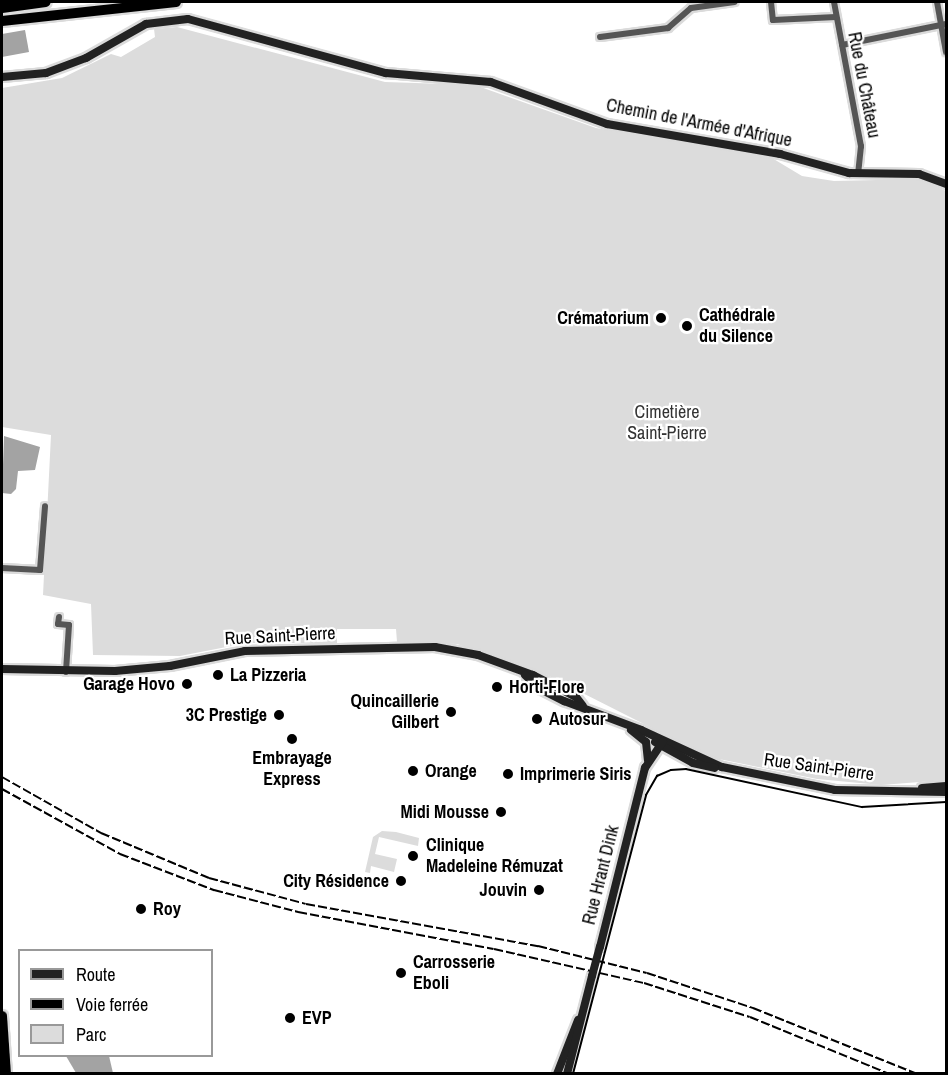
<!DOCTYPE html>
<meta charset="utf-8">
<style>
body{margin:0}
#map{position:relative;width:948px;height:1075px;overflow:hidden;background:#fff;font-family:"Archivo Narrow",sans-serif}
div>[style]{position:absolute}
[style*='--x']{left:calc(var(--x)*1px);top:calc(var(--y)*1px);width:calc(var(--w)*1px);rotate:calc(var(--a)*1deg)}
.green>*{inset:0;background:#dcdcdc}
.water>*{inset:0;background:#a3a3a3}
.roads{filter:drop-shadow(2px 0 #dbdbdb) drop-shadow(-2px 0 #dbdbdb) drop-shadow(0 2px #dbdbdb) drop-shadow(0 -2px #dbdbdb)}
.street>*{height:6px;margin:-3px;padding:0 3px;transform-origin:3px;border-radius:3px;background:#555}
.secondary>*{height:8px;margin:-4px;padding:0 4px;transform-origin:4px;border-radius:4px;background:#222}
.highway>*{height:10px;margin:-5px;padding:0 5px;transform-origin:5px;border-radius:5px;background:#000}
.tram>*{height:1.5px;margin:-0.75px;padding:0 0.75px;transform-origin:0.75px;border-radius:0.75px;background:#000}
.rail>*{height:2px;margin-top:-1px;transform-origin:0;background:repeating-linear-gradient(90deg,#000 0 9px,transparent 0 12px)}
.secondary-bridge>*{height:8px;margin:-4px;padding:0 4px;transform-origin:4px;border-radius:4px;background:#222}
.dots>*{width:16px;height:16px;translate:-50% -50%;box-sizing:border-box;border:3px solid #fff;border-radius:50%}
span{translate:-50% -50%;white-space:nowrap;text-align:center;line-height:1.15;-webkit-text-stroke:4.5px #fff;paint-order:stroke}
.street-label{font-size:18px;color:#000}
.poi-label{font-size:18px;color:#000;font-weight:700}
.left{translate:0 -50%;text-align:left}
.right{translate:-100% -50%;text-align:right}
.park-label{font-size:18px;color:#333}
.frame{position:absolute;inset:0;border:3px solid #000;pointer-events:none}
.legend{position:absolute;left:18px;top:949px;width:195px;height:108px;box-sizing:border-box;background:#fff;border:2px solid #999;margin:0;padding:8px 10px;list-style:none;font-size:18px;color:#000}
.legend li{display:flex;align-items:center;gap:12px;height:30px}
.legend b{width:30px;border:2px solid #999}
</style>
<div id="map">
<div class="green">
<div style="clip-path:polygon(177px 27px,385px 82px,475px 85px,596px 128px,772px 158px,802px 176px,834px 181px,919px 179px,946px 191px,946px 780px,881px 785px,817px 779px,709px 757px,547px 675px,457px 644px,397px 642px,396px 629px,337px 629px,337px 643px,247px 643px,180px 656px,93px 655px,91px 604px,43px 595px,51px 435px,2px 427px,2px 88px,62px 78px,111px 54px,121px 57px,155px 37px,154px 29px)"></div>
<div style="clip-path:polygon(396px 832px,419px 838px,418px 846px,379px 837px,375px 854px,397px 859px,394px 872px,371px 866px,370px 873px,365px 872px,373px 837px,382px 831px)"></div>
</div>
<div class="water">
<div style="clip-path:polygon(25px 30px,29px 52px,2px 57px,2px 34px)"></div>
<div style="clip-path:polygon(4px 436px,40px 447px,35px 470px,18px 471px,16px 489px,11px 494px,2px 493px)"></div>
<div style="clip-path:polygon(66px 1056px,109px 1056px,113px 1073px,76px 1073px)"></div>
</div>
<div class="roads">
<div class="street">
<div style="--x:771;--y:2;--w:18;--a:84"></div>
<div style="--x:773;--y:20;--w:63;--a:-2.7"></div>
<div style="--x:834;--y:2;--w:147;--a:79.4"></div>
<div style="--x:861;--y:146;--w:28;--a:96"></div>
<div style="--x:937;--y:2;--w:51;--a:79.8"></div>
<div style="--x:600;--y:37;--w:69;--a:-7.5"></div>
<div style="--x:668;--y:28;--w:30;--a:-41"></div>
<div style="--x:691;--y:8;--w:44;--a:-7.8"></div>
<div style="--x:842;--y:45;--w:106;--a:-11.4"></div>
<div style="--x:2;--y:568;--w:38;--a:3"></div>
<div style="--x:40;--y:570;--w:64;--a:-85.5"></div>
<div style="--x:59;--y:617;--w:7;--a:98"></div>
<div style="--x:58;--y:624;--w:11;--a:5"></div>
<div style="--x:69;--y:625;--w:47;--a:93.7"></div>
</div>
<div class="secondary">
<div style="--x:2;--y:77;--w:44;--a:-5.2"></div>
<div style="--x:46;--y:73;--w:43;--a:-20.6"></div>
<div style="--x:86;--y:58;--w:69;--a:-29.5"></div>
<div style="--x:146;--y:24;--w:42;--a:-6.8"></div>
<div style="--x:188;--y:19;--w:205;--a:15.3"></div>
<div style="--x:386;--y:73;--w:105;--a:4.9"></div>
<div style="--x:491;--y:82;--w:123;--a:19.9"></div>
<div style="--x:607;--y:124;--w:176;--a:9.8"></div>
<div style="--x:780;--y:154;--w:72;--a:15.4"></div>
<div style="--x:849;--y:173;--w:70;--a:0.8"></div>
<div style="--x:919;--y:174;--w:29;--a:20"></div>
<div style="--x:2;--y:669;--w:113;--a:1"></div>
<div style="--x:115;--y:671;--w:55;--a:-5.2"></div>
<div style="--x:170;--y:666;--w:76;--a:-11.3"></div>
<div style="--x:245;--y:651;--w:190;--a:-1.2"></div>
<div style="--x:435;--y:647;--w:44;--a:10.5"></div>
<div style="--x:478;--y:655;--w:59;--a:20"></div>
<div style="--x:533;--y:675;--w:48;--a:27.1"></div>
<div style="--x:576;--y:697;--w:11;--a:52"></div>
<div style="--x:525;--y:675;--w:21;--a:43"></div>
<div style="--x:540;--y:689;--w:27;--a:27"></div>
<div style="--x:564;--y:701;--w:82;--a:20.6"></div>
<div style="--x:641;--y:730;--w:89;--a:24.6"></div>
<div style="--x:722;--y:767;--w:115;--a:11.5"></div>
<div style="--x:835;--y:790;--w:111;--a:1"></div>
<div style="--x:631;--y:730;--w:19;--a:39"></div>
<div style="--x:646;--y:742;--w:18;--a:84"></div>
<div style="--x:655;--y:742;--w:43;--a:28.9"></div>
<div style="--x:693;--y:763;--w:22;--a:13"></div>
<div style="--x:922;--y:788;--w:24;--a:-5"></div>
<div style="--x:600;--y:947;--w:185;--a:-75.9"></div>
<div style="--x:645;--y:768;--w:32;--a:-56"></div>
<div style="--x:557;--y:1074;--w:58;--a:-68.7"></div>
<div style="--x:567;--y:1074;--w:101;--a:-75.7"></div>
</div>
<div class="highway">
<div style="--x:2;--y:8;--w:44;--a:-7.8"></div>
<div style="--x:2;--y:21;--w:175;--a:-6.2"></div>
<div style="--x:2;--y:1016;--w:58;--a:86.1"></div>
</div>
</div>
<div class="tram">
<div style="--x:573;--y:1074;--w:288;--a:-75.3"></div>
<div style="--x:646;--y:795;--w:22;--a:-60"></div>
<div style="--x:657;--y:776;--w:15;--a:-23"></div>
<div style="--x:671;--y:770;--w:15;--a:-4"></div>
<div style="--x:686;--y:769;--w:180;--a:12.2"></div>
<div style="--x:862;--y:807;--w:84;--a:-3.4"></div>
</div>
<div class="rail">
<div style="--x:2;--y:777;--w:114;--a:29.5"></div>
<div style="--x:101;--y:833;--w:117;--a:22.6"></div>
<div style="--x:209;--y:878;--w:100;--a:15"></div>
<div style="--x:306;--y:904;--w:236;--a:10.3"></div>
<div style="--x:538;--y:946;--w:112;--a:13.9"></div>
<div style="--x:647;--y:973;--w:112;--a:18.3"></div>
<div style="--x:753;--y:1008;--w:177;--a:21.9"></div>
<div style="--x:2;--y:789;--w:135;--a:28.8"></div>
<div style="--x:120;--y:854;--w:101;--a:21"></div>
<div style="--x:214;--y:890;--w:87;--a:14.7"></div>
<div style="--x:298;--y:912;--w:199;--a:10.7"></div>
<div style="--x:494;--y:949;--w:154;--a:12.8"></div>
<div style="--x:644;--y:983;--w:111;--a:17.8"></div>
<div style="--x:750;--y:1017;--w:151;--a:22.2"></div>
</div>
<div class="secondary-bridge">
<div style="--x:592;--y:976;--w:30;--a:-75"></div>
</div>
<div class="dots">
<div style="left:661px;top:318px;background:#000"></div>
<div style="left:687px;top:326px;background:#000"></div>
<div style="left:218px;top:675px;background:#000"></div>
<div style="left:187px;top:684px;background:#000"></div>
<div style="left:497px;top:687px;background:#000"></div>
<div style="left:451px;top:712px;background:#000"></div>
<div style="left:279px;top:715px;background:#000"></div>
<div style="left:537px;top:719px;background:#000"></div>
<div style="left:292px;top:739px;background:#000"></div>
<div style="left:413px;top:771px;background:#000"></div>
<div style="left:508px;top:774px;background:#000"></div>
<div style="left:501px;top:812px;background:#000"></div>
<div style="left:413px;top:856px;background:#000"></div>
<div style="left:401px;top:881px;background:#000"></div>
<div style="left:539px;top:890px;background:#000"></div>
<div style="left:141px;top:909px;background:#000"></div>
<div style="left:401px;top:973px;background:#000"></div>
<div style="left:290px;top:1018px;background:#000"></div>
</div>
<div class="street-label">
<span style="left:864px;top:85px;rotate:79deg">Rue du Château</span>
<span style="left:699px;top:123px;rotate:11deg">Chemin de l'Armée d'Afrique</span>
<span style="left:280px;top:636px;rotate:-3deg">Rue Saint-Pierre</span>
<span style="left:819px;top:767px;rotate:8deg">Rue Saint-Pierre</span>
<span style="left:601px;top:875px;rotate:-76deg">Rue Hrant Dink</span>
</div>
<div class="poi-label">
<span class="left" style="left:699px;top:326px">Cathédrale<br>du Silence</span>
<span class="right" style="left:649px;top:318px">Crématorium</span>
<span class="left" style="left:230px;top:675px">La Pizzeria</span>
<span class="right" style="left:175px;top:684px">Garage Hovo</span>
<span class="left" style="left:509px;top:687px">Horti-Flore</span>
<span class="right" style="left:439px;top:712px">Quincaillerie<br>Gilbert</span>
<span class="right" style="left:267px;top:715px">3C Prestige</span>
<span class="left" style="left:549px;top:719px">Autosur</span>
<span style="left:292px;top:769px">Embrayage<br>Express</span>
<span class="left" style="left:425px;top:771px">Orange</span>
<span class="left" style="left:520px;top:774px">Imprimerie Siris</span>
<span class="right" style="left:489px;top:812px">Midi Mousse</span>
<span class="left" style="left:426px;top:856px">Clinique<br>Madeleine Rémuzat</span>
<span class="right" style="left:389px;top:881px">City Résidence</span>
<span class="right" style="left:527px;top:890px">Jouvin</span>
<span class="left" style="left:153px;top:909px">Roy</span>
<span class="left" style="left:413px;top:973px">Carrosserie<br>Eboli</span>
<span class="left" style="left:302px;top:1018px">EVP</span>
</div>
<div class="park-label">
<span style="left:667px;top:423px">Cimetière<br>Saint-Pierre</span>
</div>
<div class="frame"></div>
<ul class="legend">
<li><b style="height:8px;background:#222"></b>Route</li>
<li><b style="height:8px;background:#000"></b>Voie ferrée</li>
<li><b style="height:16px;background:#dcdcdc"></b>Parc</li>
</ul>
</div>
